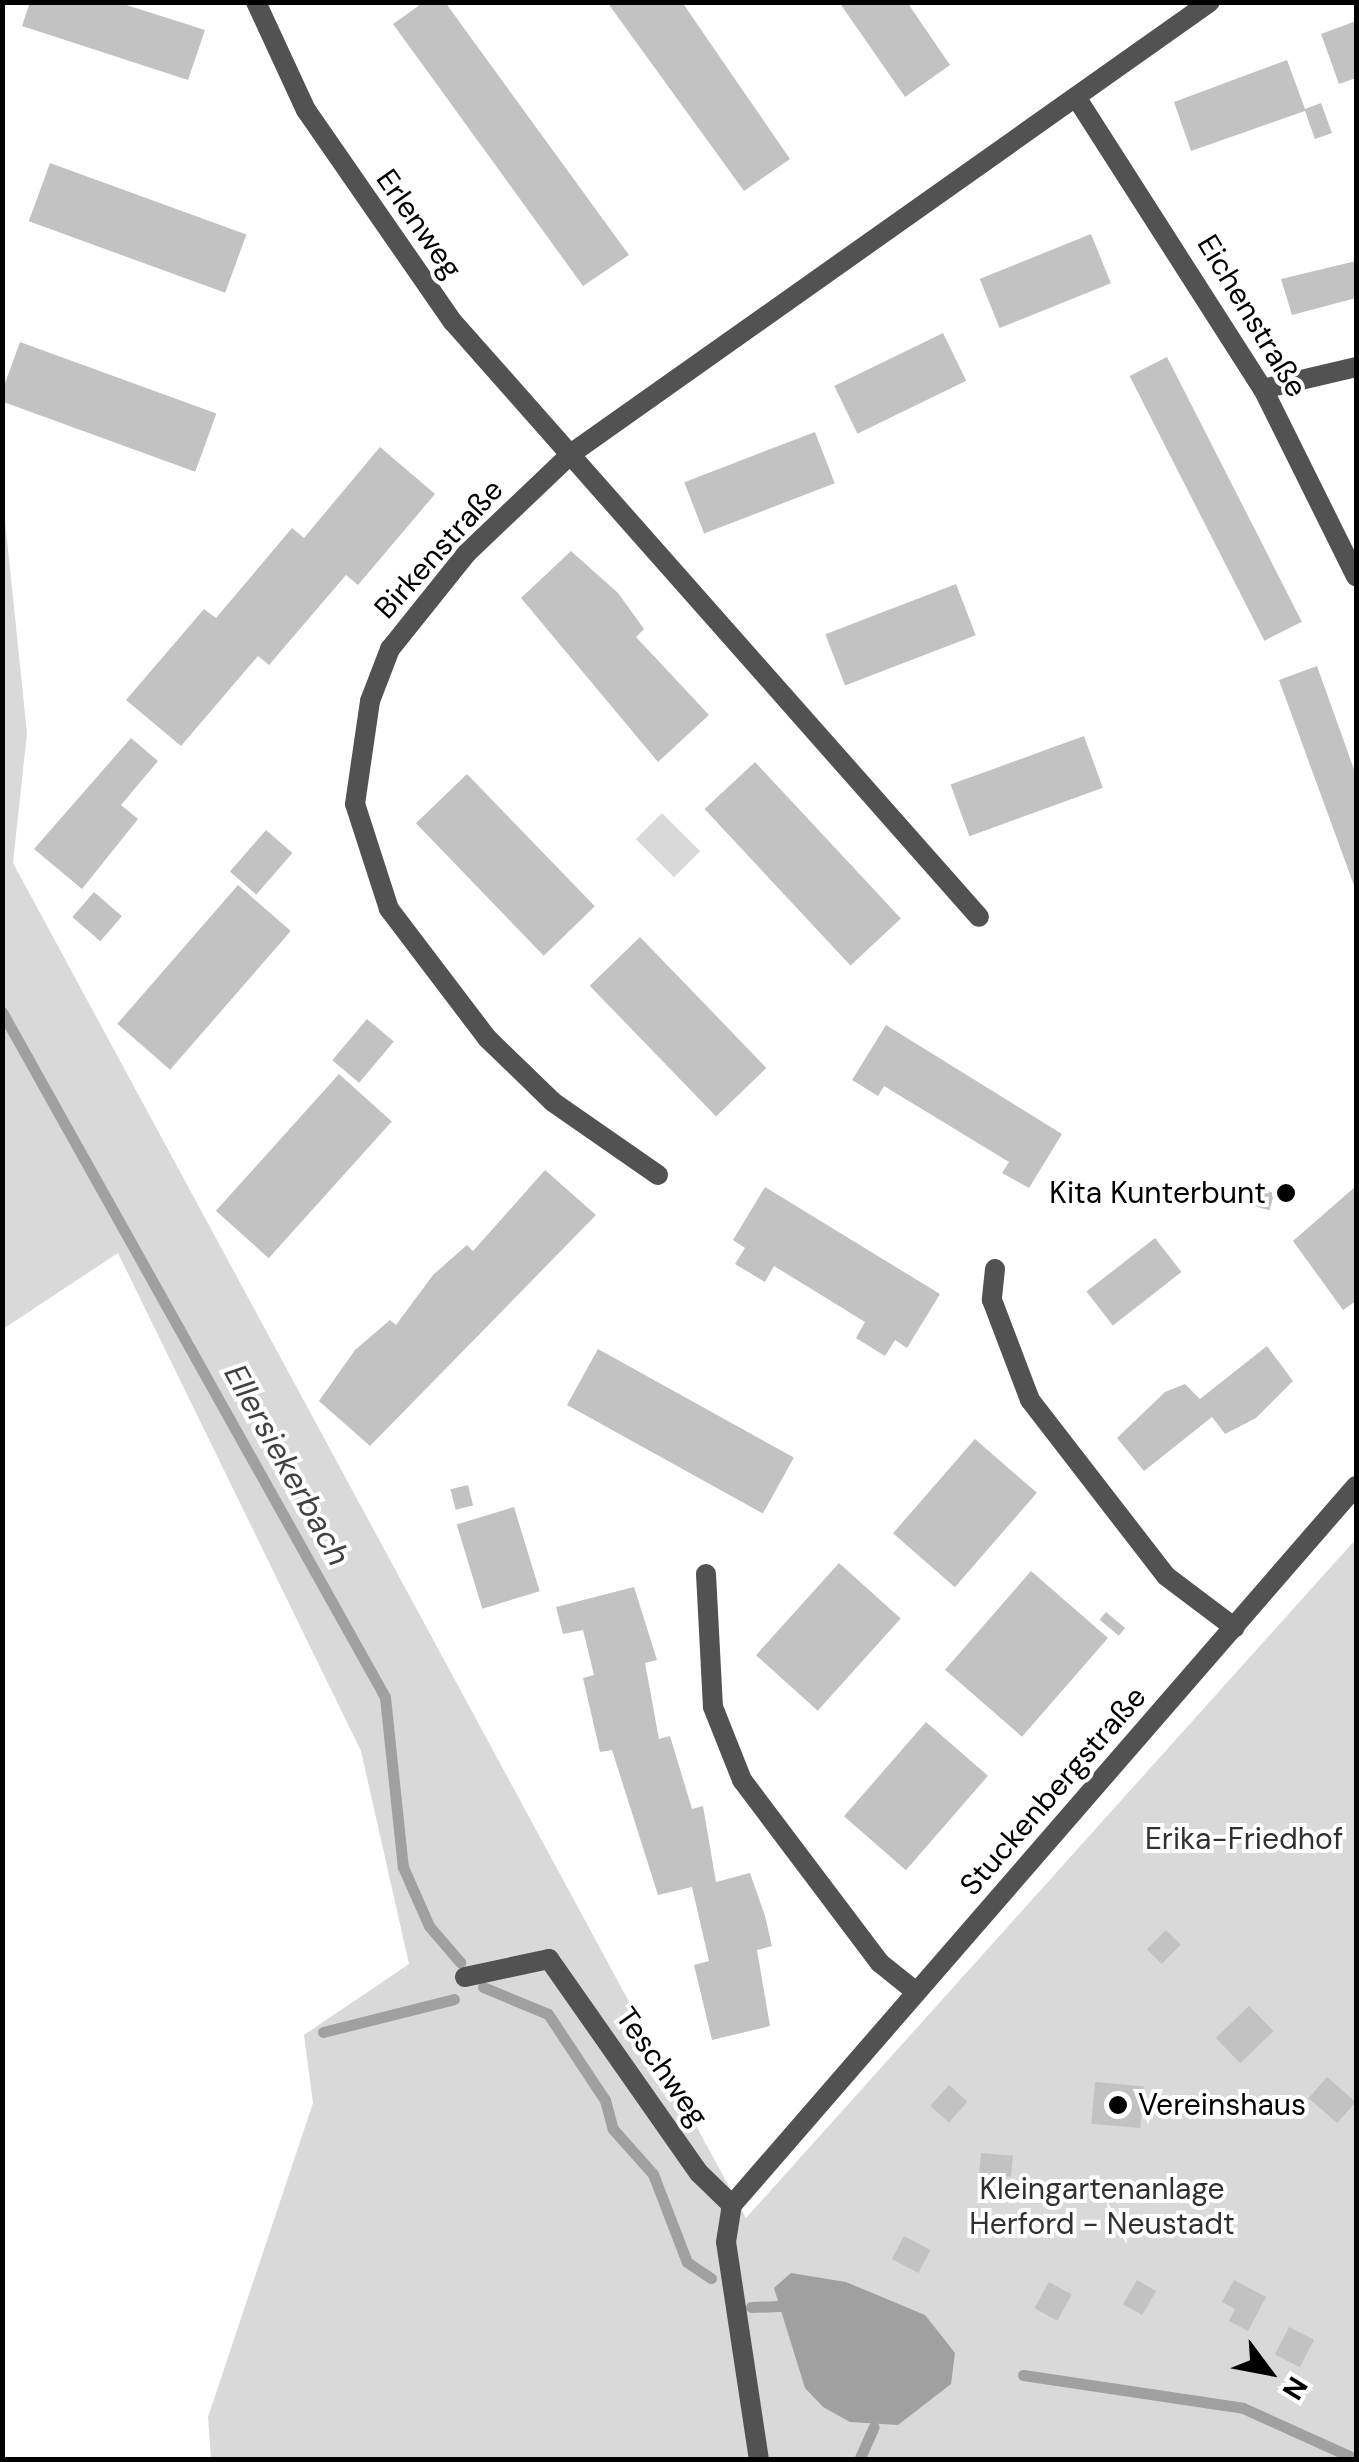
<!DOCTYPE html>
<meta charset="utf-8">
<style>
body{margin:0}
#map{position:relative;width:1359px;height:2462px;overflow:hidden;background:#fff;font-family:"DM Sans",sans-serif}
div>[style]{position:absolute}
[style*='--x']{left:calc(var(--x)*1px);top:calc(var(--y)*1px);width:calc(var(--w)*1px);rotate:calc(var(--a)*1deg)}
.green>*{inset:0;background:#d9d9d9;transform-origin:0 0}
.water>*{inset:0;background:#a0a0a0}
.stream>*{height:11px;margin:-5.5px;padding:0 5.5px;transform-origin:5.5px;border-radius:5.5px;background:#a0a0a0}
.building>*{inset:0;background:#c2c2c2;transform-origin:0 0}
.service>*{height:20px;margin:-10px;padding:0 10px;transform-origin:10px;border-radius:10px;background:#525252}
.minor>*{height:20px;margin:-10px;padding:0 10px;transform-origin:10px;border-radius:10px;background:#525252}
.dots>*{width:28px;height:28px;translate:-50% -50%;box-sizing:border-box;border:5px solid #fff;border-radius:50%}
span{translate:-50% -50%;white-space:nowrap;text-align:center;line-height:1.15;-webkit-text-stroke:8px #fff;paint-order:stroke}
.street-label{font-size:30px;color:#000}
.poi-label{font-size:30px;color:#000}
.right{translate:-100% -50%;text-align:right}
.left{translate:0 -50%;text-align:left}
.park-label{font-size:30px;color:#303030}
.water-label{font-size:32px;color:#414141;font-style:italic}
.frame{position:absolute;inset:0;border:5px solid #000;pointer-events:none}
.north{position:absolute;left:1219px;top:2322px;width:100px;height:100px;-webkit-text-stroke:8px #fff;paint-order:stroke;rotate:122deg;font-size:28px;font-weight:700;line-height:40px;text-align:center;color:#000}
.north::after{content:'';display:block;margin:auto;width:35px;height:45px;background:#000;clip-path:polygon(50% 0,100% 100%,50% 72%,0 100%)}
</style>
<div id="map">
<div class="green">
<div style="clip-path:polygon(2px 491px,27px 733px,13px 863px,746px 2218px,1356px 1539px,1356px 2459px,211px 2459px,208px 2417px,313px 2103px,304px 2035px,409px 1964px,361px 1751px,118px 1253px,3px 1329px)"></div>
<div style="left:662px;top:813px;width:54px;height:37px;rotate:45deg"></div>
</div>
<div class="water">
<div style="clip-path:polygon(791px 2273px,846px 2282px,925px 2315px,955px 2353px,951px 2384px,898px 2425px,850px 2422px,823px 2407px,805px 2388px,774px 2288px)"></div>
</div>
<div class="stream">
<div style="--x:2;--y:1012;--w:785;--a:60.79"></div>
<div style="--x:385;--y:1697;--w:171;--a:84"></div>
<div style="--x:403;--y:1867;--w:64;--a:66.2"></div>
<div style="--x:429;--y:1926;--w:48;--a:49.3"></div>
<div style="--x:483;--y:1987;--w:70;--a:22.6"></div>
<div style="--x:548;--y:2014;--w:103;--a:56.5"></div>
<div style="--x:605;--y:2100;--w:30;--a:75"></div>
<div style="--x:613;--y:2129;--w:60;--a:48.4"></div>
<div style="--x:653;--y:2174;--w:94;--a:68.9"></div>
<div style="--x:687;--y:2262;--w:29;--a:34"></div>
<div style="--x:323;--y:2032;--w:135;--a:-14.1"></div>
<div style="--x:751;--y:2307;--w:28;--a:-2"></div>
<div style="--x:1023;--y:2375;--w:222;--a:8.5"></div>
<div style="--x:1243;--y:2408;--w:124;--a:24.3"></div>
<div style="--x:859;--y:2460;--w:36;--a:-66"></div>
</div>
<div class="building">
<div style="clip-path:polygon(30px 2px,117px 2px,205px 30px,188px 80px,22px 26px)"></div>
<div style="clip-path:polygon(424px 2px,445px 2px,629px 255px,583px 286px,393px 24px)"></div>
<div style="clip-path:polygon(607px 2px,682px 2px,790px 159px,744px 191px)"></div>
<div style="clip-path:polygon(839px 2px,907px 2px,950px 65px,905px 97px)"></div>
<div style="clip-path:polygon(1356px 21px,1356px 78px,1339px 84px,1321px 34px)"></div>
<div style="clip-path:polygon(1287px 60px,1305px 109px,1321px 103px,1332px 133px,1315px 139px,1305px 111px,1191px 151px,1174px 102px)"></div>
<div style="left:50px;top:163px;width:209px;height:62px;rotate:20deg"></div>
<div style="left:1091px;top:234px;width:53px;height:120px;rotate:68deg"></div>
<div style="clip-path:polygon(1356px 261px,1356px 298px,1292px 315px,1281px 279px)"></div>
<div style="left:943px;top:333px;width:53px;height:121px;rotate:64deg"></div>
<div style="left:20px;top:342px;width:209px;height:62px;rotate:20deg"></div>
<div style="left:1167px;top:357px;width:297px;height:42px;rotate:63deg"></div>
<div style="left:815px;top:432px;width:55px;height:140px;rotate:69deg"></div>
<div style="clip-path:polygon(380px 447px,435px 494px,358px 585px,346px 575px,269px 665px,258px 656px,181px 746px,126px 700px,204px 609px,216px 618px,292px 528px,304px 538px)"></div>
<div style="clip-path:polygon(571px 551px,618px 593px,644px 629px,636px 637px,709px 715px,658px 762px,521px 598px)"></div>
<div style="left:956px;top:584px;width:55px;height:140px;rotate:69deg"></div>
<div style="clip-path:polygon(1317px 666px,1356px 775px,1356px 891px,1279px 680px)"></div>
<div style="left:1084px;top:736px;width:55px;height:142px;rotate:70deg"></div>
<div style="clip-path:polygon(131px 738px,158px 761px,121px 805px,138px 819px,82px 889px,34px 849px)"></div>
<div style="left:755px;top:762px;width:214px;height:69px;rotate:47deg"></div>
<div style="left:467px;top:774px;width:184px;height:71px;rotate:46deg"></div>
<div style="left:266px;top:830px;width:35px;height:55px;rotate:41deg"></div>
<div style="left:238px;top:885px;width:70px;height:184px;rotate:41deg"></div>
<div style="left:94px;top:892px;width:37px;height:33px;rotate:41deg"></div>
<div style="left:640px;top:937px;width:182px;height:70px;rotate:46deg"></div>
<div style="left:367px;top:1019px;width:35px;height:54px;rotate:40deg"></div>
<div style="clip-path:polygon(886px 1025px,1062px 1134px,1029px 1188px,1002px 1173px,1009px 1162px,884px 1086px,878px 1096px,852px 1080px)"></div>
<div style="left:339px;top:1074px;width:71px;height:184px;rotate:42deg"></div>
<div style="clip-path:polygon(545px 1170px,596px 1215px,370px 1446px,319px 1401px,355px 1350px,390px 1320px,396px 1325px,433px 1275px,467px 1245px,473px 1251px)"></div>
<div style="clip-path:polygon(1356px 1186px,1356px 1301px,1343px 1310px,1293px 1241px)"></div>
<div style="clip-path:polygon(765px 1187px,940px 1294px,907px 1348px,895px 1340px,885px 1356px,856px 1338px,865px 1322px,774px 1266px,765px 1282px,735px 1264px,745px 1248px,733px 1240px)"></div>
<div style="left:1252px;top:1187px;width:23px;height:18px;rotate:15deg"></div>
<div style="left:1155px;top:1238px;width:43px;height:87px;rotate:52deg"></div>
<div style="clip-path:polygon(1267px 1346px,1293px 1381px,1256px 1418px,1225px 1434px,1212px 1417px,1144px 1471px,1117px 1438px,1165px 1392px,1185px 1384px,1200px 1399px)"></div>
<div style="left:598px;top:1349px;width:224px;height:64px;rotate:29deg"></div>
<div style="left:975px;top:1439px;width:82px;height:125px;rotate:41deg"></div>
<div style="left:468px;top:1485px;width:21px;height:18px;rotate:76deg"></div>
<div style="left:514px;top:1507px;width:88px;height:60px;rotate:73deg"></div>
<div style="left:839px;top:1563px;width:83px;height:124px;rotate:42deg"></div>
<div style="left:1031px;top:1571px;width:102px;height:131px;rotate:41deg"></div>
<div style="clip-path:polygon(634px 1587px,657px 1660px,645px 1663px,659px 1739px,670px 1736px,692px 1809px,703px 1806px,716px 1882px,750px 1873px,765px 1916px,772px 1946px,757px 1950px,770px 2026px,712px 2040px,694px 1965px,709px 1961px,692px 1887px,658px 1895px,612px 1750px,600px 1752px,583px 1678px,594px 1675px,583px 1630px,563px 1634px,556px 1607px)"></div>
<div style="left:1106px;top:1612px;width:25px;height:10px;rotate:40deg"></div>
<div style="left:926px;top:1722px;width:82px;height:125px;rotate:41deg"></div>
<div style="left:1166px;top:1930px;width:21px;height:27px;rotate:45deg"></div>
<div style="left:1249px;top:2006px;width:35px;height:46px;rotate:46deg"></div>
<div style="left:1327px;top:2077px;width:38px;height:28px;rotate:41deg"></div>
<div style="left:1095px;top:2082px;width:49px;height:42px;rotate:5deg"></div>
<div style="left:949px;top:2085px;width:25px;height:28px;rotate:42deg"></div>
<div style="left:981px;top:2153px;width:32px;height:21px;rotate:5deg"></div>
<div style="left:904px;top:2236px;width:30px;height:26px;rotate:28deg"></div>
<div style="left:1137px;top:2280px;width:22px;height:28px;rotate:30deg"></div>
<div style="clip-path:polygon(1234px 2280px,1266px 2297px,1248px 2331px,1229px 2321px,1235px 2309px,1222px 2302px)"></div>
<div style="left:1049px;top:2282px;width:26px;height:30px;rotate:29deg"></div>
<div style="left:1289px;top:2327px;width:28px;height:31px;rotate:27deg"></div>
</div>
<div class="service">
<div style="--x:1263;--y:389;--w:96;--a:-13.3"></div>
</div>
<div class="minor">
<div style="--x:256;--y:2;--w:119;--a:65.2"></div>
<div style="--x:306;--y:110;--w:258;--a:55.3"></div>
<div style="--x:453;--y:322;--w:794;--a:48.52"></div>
<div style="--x:1076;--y:97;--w:347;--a:57.4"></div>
<div style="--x:1263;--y:389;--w:209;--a:63.6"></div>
<div style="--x:658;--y:1175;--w:128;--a:-145.2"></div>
<div style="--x:553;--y:1102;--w:92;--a:-135.9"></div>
<div style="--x:487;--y:1038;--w:162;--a:-127.2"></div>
<div style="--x:389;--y:909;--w:110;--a:-107.9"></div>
<div style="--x:355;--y:804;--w:104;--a:-81.7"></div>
<div style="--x:370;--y:701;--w:56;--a:-69"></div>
<div style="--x:390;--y:649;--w:123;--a:-51.3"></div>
<div style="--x:467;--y:553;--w:145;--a:-43.6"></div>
<div style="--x:572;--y:453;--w:781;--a:-35.26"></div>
<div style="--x:995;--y:1269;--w:31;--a:96"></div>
<div style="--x:992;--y:1300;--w:107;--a:69.2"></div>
<div style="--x:1030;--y:1400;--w:222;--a:52.3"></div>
<div style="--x:1166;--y:1576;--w:86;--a:37"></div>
<div style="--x:706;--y:1574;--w:133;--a:87"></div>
<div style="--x:713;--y:1707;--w:79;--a:68.3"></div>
<div style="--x:742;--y:1780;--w:229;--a:53"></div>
<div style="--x:880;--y:1963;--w:45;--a:38.7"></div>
<div style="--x:465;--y:1977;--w:86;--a:-12.1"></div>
<div style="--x:549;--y:1959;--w:261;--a:55"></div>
<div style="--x:699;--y:2173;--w:46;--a:44.1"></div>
<div style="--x:759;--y:2460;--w:220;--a:-98.6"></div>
<div style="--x:726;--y:2242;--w:37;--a:-81"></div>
<div style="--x:732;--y:2205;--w:952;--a:-49.05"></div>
</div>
<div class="dots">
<div style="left:1286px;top:1193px;background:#000"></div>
<div style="left:1118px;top:2105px;background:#000"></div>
</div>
<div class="street-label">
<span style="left:419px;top:224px;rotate:55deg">Erlenweg</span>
<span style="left:1252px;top:316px;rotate:59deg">Eichenstraße</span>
<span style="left:439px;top:549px;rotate:-48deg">Birkenstraße</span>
<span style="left:1053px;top:1791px;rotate:-49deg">Stuckenbergstraße</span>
<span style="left:662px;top:2067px;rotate:55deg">Teschweg</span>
</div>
<div class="poi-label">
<span class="right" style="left:1266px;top:1193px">Kita Kunterbunt</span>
<span class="left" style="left:1138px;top:2105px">Vereinshaus</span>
</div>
<div class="park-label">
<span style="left:1244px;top:1839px">Erika-Friedhof</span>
<span style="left:1102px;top:2206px">Kleingartenanlage<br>Herford - Neustadt</span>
</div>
<div class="water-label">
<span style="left:287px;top:1465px;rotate:61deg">Ellersiekerbach</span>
</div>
<div class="frame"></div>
<div class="north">N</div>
</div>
